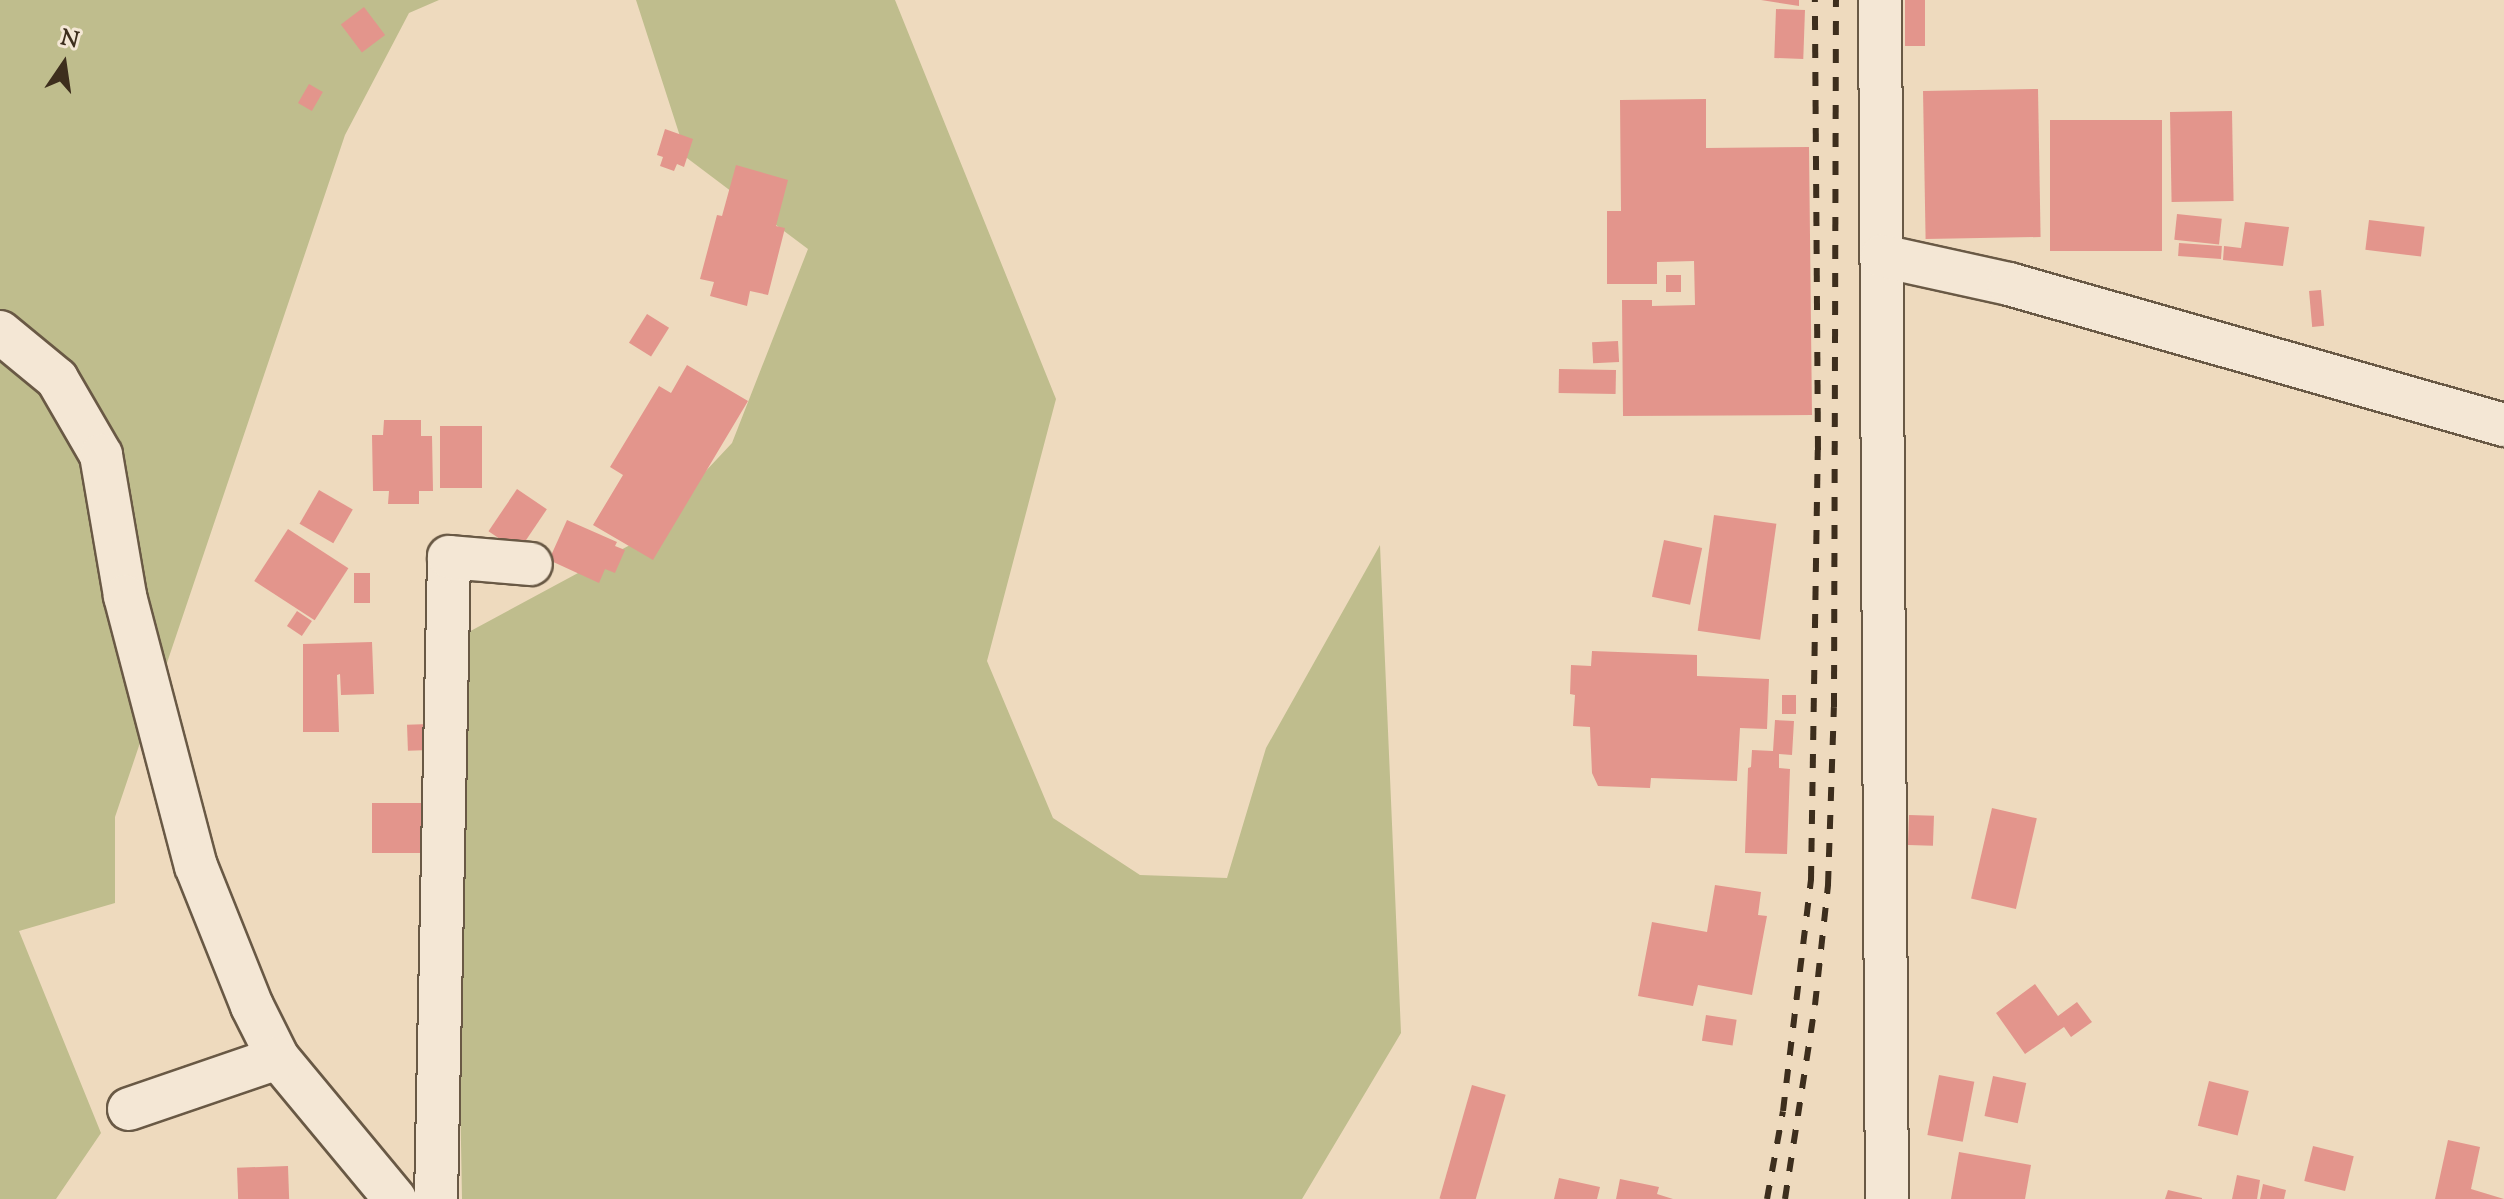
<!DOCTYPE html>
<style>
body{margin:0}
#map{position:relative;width:2504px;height:1199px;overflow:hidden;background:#eedabe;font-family:"Sorts Mill Goudy",serif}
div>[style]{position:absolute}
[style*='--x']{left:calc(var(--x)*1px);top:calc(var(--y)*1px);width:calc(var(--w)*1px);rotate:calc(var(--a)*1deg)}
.green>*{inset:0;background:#bfbd8d}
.building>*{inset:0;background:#e3958c;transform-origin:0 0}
.roads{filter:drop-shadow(2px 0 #695945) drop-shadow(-2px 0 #695945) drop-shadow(0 2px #695945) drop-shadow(0 -2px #695945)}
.minor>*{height:42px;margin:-21px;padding:0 21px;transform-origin:21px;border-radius:21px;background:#f4e7d5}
.rail>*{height:6px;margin-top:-3px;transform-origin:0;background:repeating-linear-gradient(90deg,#3d2e1d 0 14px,transparent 0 28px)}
span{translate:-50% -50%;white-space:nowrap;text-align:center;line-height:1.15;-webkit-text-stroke:7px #f4e7d5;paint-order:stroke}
.north{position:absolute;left:24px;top:24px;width:80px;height:80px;-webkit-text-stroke:6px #f4e7d5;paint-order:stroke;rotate:13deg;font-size:22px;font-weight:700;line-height:32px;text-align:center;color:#3d2e1d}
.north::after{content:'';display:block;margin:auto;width:28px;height:36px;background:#3d2e1d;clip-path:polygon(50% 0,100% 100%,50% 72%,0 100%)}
</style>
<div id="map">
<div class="green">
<div style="clip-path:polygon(0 0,439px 0,409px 13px,345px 135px,115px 817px,115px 903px,19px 931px,101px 1133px,56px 1199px,0 1199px)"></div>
<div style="clip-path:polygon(636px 0,895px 0,1056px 399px,987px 661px,1053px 818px,1140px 875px,1227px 878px,1266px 748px,1380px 545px,1401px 1033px,1302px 1199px,462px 1199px,452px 641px,643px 538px,732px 443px,808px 249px,687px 158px)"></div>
</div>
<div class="building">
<div style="clip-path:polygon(1761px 0,1799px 0,1799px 6px)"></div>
<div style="left:1905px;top:0;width:20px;height:46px"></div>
<div style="left:364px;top:7px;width:35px;height:29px;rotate:53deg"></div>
<div style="left:1776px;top:9px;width:29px;height:49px;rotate:2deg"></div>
<div style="left:309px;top:84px;width:16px;height:22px;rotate:30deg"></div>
<div style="left:2038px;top:89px;width:148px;height:115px;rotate:89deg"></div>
<div style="clip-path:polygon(1706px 99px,1706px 148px,1809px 147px,1812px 415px,1623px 416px,1622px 300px,1652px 300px,1652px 306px,1695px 305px,1694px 261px,1657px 262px,1657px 284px,1607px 284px,1607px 211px,1621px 211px,1620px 100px)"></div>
<div style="left:2232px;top:111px;width:90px;height:62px;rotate:89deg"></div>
<div style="left:2162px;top:120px;width:131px;height:112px;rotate:90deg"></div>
<div style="clip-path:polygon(665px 129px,693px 139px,684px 167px,677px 164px,674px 171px,660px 166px,663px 157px,657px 155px)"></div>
<div style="clip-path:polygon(736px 165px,788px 180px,776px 226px,785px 228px,768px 295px,750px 291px,747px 306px,710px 296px,714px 282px,700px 279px,717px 215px,722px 216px)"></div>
<div style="left:2177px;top:214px;width:45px;height:26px;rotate:6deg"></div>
<div style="left:2369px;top:220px;width:56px;height:30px;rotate:7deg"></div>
<div style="clip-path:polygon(2245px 222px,2289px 227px,2283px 266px,2223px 260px,2224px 246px,2241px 248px)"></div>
<div style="left:2179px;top:243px;width:43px;height:13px;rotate:4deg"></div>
<div style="left:1666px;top:275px;width:15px;height:17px"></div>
<div style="left:2321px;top:290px;width:36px;height:12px;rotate:85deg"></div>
<div style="left:647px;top:314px;width:26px;height:34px;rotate:32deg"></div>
<div style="left:1618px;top:341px;width:21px;height:26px;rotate:87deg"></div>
<div style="clip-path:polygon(687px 365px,748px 401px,653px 560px,593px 525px,623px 475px,610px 467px,659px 386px,671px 393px)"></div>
<div style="left:1559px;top:369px;width:57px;height:24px;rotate:1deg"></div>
<div style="clip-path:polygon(384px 420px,421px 420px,421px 436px,432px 436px,433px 491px,419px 491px,419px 504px,388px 504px,389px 491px,373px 491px,372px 435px,383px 435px)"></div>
<div style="left:440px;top:426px;width:42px;height:62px"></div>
<div style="left:517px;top:489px;width:36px;height:51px;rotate:34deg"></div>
<div style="left:319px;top:490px;width:39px;height:39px;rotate:30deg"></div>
<div style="left:1714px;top:515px;width:63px;height:117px;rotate:8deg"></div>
<div style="clip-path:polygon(567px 520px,617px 542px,615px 546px,625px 550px,615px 573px,605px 569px,599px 583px,549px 560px)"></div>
<div style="left:288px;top:529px;width:72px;height:62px;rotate:33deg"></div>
<div style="left:1664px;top:540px;width:39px;height:58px;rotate:12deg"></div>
<div style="left:354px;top:573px;width:16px;height:30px"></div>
<div style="left:297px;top:611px;width:18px;height:18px;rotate:34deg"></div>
<div style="clip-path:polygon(372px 642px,374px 694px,341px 695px,340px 674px,337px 675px,339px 732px,303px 732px,303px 644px)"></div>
<div style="clip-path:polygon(1592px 651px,1697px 655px,1697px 676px,1769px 679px,1767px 729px,1740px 728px,1737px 781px,1651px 778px,1650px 788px,1598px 786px,1592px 773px,1590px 727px,1573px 726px,1575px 695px,1570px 694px,1571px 665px,1591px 666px)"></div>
<div style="left:1782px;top:695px;width:14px;height:19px"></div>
<div style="clip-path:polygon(1775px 720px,1794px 721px,1792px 755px,1779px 754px,1779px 768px,1790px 769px,1787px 854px,1745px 853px,1748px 768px,1751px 767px,1752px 750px,1773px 751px)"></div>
<div style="left:429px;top:724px;width:26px;height:22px;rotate:88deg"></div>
<div style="left:430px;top:803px;width:50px;height:58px;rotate:90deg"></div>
<div style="left:1992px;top:808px;width:46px;height:93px;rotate:13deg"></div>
<div style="left:1909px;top:815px;width:25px;height:30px;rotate:2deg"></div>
<div style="clip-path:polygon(1715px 885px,1761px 892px,1758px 915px,1767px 916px,1752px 995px,1698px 985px,1693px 1006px,1638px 996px,1652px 922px,1707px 932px)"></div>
<div style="clip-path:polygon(2035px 984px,2058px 1016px,2077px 1002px,2092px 1022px,2071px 1037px,2064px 1027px,2025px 1054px,1996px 1013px)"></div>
<div style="left:1706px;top:1015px;width:31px;height:26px;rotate:9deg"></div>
<div style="left:1939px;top:1075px;width:36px;height:61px;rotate:11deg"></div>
<div style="left:1993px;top:1076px;width:34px;height:41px;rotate:12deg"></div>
<div style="left:2209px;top:1081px;width:41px;height:46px;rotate:14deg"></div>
<div style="left:1472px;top:1085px;width:35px;height:118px;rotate:16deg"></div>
<div style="clip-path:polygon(2448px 1140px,2480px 1147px,2471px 1189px,2504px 1199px,2435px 1199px)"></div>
<div style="left:2313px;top:1146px;width:42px;height:36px;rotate:14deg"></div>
<div style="clip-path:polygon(1959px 1152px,2031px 1165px,2025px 1199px,1951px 1199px)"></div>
<div style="left:288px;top:1166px;width:33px;height:51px;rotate:88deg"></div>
<div style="clip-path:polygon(2237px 1175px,2260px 1180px,2257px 1199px,2232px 1199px)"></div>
<div style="clip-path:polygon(1559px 1178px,1600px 1187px,1597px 1199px,1554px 1199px)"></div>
<div style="clip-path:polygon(1620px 1179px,1659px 1187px,1657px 1194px,1673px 1199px,1616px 1199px)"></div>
<div style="clip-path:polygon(2263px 1184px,2286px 1190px,2284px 1199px,2260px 1199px)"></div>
<div style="clip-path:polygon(2168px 1190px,2202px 1198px,2202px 1199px,2165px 1199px)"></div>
</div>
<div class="roads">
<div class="minor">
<div style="--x:1880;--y:0;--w:1199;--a:89.67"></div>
<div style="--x:1882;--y:256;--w:130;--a:12.4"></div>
<div style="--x:2009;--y:284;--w:515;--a:15.9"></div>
<div style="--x:0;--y:332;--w:74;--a:39.5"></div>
<div style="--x:57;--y:379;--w:88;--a:59.9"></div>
<div style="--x:101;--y:455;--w:143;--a:80.3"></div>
<div style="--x:125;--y:596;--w:279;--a:75.3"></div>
<div style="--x:196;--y:866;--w:151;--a:68.2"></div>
<div style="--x:252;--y:1006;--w:58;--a:63.4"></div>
<div style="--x:278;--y:1058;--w:183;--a:50.3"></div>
<div style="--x:129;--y:1109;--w:157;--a:-18.9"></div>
<div style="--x:436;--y:1199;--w:642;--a:-88.84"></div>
<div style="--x:449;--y:557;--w:82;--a:4.9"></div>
</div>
</div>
<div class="rail">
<div style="--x:1767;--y:1199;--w:89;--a:-79.7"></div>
<div style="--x:1783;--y:1111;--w:233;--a:-83.1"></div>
<div style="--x:1811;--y:880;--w:430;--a:-89.1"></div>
<div style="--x:1818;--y:450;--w:450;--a:-90.4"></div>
<div style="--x:1785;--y:1199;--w:196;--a:-81.2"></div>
<div style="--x:1815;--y:1005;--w:121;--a:-83.8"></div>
<div style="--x:1828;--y:885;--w:178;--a:-88.1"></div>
<div style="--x:1834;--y:707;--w:707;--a:-89.84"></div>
</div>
<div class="north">N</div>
</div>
